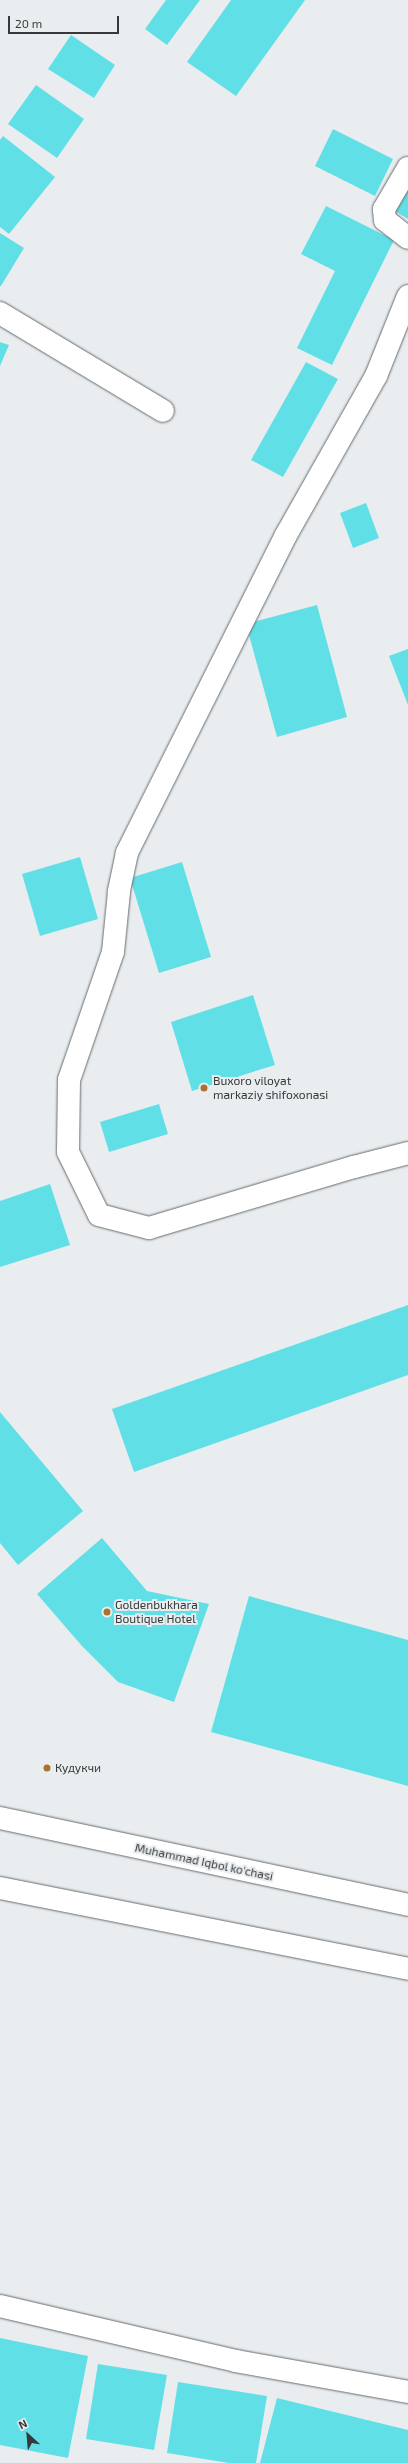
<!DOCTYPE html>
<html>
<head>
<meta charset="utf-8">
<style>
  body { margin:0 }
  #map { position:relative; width:408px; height:2463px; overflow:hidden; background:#e9edef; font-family:"Exo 2",sans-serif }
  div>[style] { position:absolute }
  .building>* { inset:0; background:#60e0e6 }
  .roads { filter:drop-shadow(0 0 1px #676b6d) drop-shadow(0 0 1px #676b6d) }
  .minor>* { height:22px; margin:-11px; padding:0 11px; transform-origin:11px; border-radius:11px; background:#fff }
  .major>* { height:22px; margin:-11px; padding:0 11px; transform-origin:11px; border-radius:11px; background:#fff }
  .dots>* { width:11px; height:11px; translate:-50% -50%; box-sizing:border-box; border:2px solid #e9edef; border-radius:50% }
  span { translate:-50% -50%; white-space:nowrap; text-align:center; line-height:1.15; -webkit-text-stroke:4px #e9edef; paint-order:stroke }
  .poi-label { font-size:12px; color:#363839 }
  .left { translate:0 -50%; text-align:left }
  .street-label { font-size:12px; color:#363839 }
  .north { position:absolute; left:8px; top:2415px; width:40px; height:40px; -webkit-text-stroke:3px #e9edef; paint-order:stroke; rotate:334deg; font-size:11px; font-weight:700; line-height:16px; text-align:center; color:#363839 }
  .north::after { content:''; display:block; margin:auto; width:14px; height:18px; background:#363839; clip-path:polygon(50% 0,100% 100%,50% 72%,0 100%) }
  .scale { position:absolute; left:8px; top:16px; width:111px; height:18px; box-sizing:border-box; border:2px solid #363839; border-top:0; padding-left:5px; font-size:12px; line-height:14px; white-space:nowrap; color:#363839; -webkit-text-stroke:3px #e9edef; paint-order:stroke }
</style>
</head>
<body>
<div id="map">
  <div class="building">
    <div style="clip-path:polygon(166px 0,200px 0,167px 45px,145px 29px)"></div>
    <div style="clip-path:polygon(231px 0,305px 0,236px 96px,187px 62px)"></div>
    <div style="clip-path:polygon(71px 35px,115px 65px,94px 98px,48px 69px)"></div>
    <div style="clip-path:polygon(36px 85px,84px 119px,57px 158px,8px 124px)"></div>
    <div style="clip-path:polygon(333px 129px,393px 159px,375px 196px,315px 166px)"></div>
    <div style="clip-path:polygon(3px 136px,55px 177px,9px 234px,0 227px,0 140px)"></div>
    <div style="clip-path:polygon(408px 185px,408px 219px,393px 210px)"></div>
    <div style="clip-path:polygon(326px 206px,394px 240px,332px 365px,297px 348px,335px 271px,301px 254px)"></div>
    <div style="clip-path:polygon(0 233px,24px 248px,1px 286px,0 286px)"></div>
    <div style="clip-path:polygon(0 342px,9px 345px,0 366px)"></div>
    <div style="clip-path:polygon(306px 362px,338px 379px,283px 477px,251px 460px)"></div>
    <div style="clip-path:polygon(366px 503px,379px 538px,353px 548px,340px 513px)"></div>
    <div style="clip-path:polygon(317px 605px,347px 717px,277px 737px,246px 624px)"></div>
    <div style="clip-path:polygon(408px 649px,408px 705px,389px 656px)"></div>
    <div style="clip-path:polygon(80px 857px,98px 919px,40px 936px,22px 874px)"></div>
    <div style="clip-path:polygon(182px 862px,211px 957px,159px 973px,130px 878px)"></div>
    <div style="clip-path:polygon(253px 995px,275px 1065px,192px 1091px,171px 1022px)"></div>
    <div style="clip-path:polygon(159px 1104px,168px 1134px,109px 1152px,100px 1122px)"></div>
    <div style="clip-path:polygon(50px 1184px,70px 1245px,0 1267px,0 1201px)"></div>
    <div style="clip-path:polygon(408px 1305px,408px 1375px,134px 1472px,112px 1409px)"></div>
    <div style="clip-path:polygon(0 1412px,83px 1511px,18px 1565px,0 1543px)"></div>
    <div style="clip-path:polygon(102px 1538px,147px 1591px,209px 1604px,174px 1702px,118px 1682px,82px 1646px,37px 1594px)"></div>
    <div style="clip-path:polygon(249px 1596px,408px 1640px,408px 1786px,211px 1732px)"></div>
    <div style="clip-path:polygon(0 2338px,88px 2356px,68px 2458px,0 2445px)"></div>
    <div style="clip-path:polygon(98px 2364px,167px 2375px,154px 2450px,86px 2439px)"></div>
    <div style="clip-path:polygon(178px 2382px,267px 2396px,256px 2463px,229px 2463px,167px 2453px)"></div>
    <div style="clip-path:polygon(277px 2398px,408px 2430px,408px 2463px,260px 2463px)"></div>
  </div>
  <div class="roads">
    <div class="minor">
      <div style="left:408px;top:168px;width:48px;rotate:120.3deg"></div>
      <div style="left:384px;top:209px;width:11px;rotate:85deg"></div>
      <div style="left:385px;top:220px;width:29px;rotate:38deg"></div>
      <div style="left:408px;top:296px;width:86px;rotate:111.8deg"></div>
      <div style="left:376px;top:376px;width:183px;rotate:119.5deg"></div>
      <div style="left:286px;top:535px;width:356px;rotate:116.6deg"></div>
      <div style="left:127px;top:853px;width:40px;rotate:102deg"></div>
      <div style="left:119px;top:892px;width:60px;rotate:95.7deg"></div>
      <div style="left:113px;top:952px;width:135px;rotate:109deg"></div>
      <div style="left:69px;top:1080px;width:72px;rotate:90.8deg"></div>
      <div style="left:68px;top:1152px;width:70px;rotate:63.8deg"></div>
      <div style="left:99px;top:1215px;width:52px;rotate:14.6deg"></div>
      <div style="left:149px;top:1228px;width:214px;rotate:-16.6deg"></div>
      <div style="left:354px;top:1167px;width:56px;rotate:-14.5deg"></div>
      <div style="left:0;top:313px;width:190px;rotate:31deg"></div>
      <div style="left:0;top:2306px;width:242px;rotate:13.1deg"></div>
      <div style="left:236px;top:2361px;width:175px;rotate:10.2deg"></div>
    </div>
    <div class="major">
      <div style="left:0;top:1818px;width:417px;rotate:12deg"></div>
      <div style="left:0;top:1888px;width:416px;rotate:11.2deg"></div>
    </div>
  </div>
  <div class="dots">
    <div style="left:204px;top:1088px;background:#ab7131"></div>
    <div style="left:107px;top:1612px;background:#ab7131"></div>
    <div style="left:47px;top:1768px;background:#ab7131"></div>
  </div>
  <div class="poi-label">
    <span class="left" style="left:213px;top:1088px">Buxoro viloyat<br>markaziy shifoxonasi</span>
    <span class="left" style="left:115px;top:1612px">Goldenbukhara<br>Boutique Hotel</span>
    <span class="left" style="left:55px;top:1768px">Кудукчи</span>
  </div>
  <div class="street-label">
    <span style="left:204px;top:1862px;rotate:12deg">Muhammad Iqbol ko'chasi</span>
  </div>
  <div class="north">N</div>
  <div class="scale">20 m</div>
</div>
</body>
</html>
